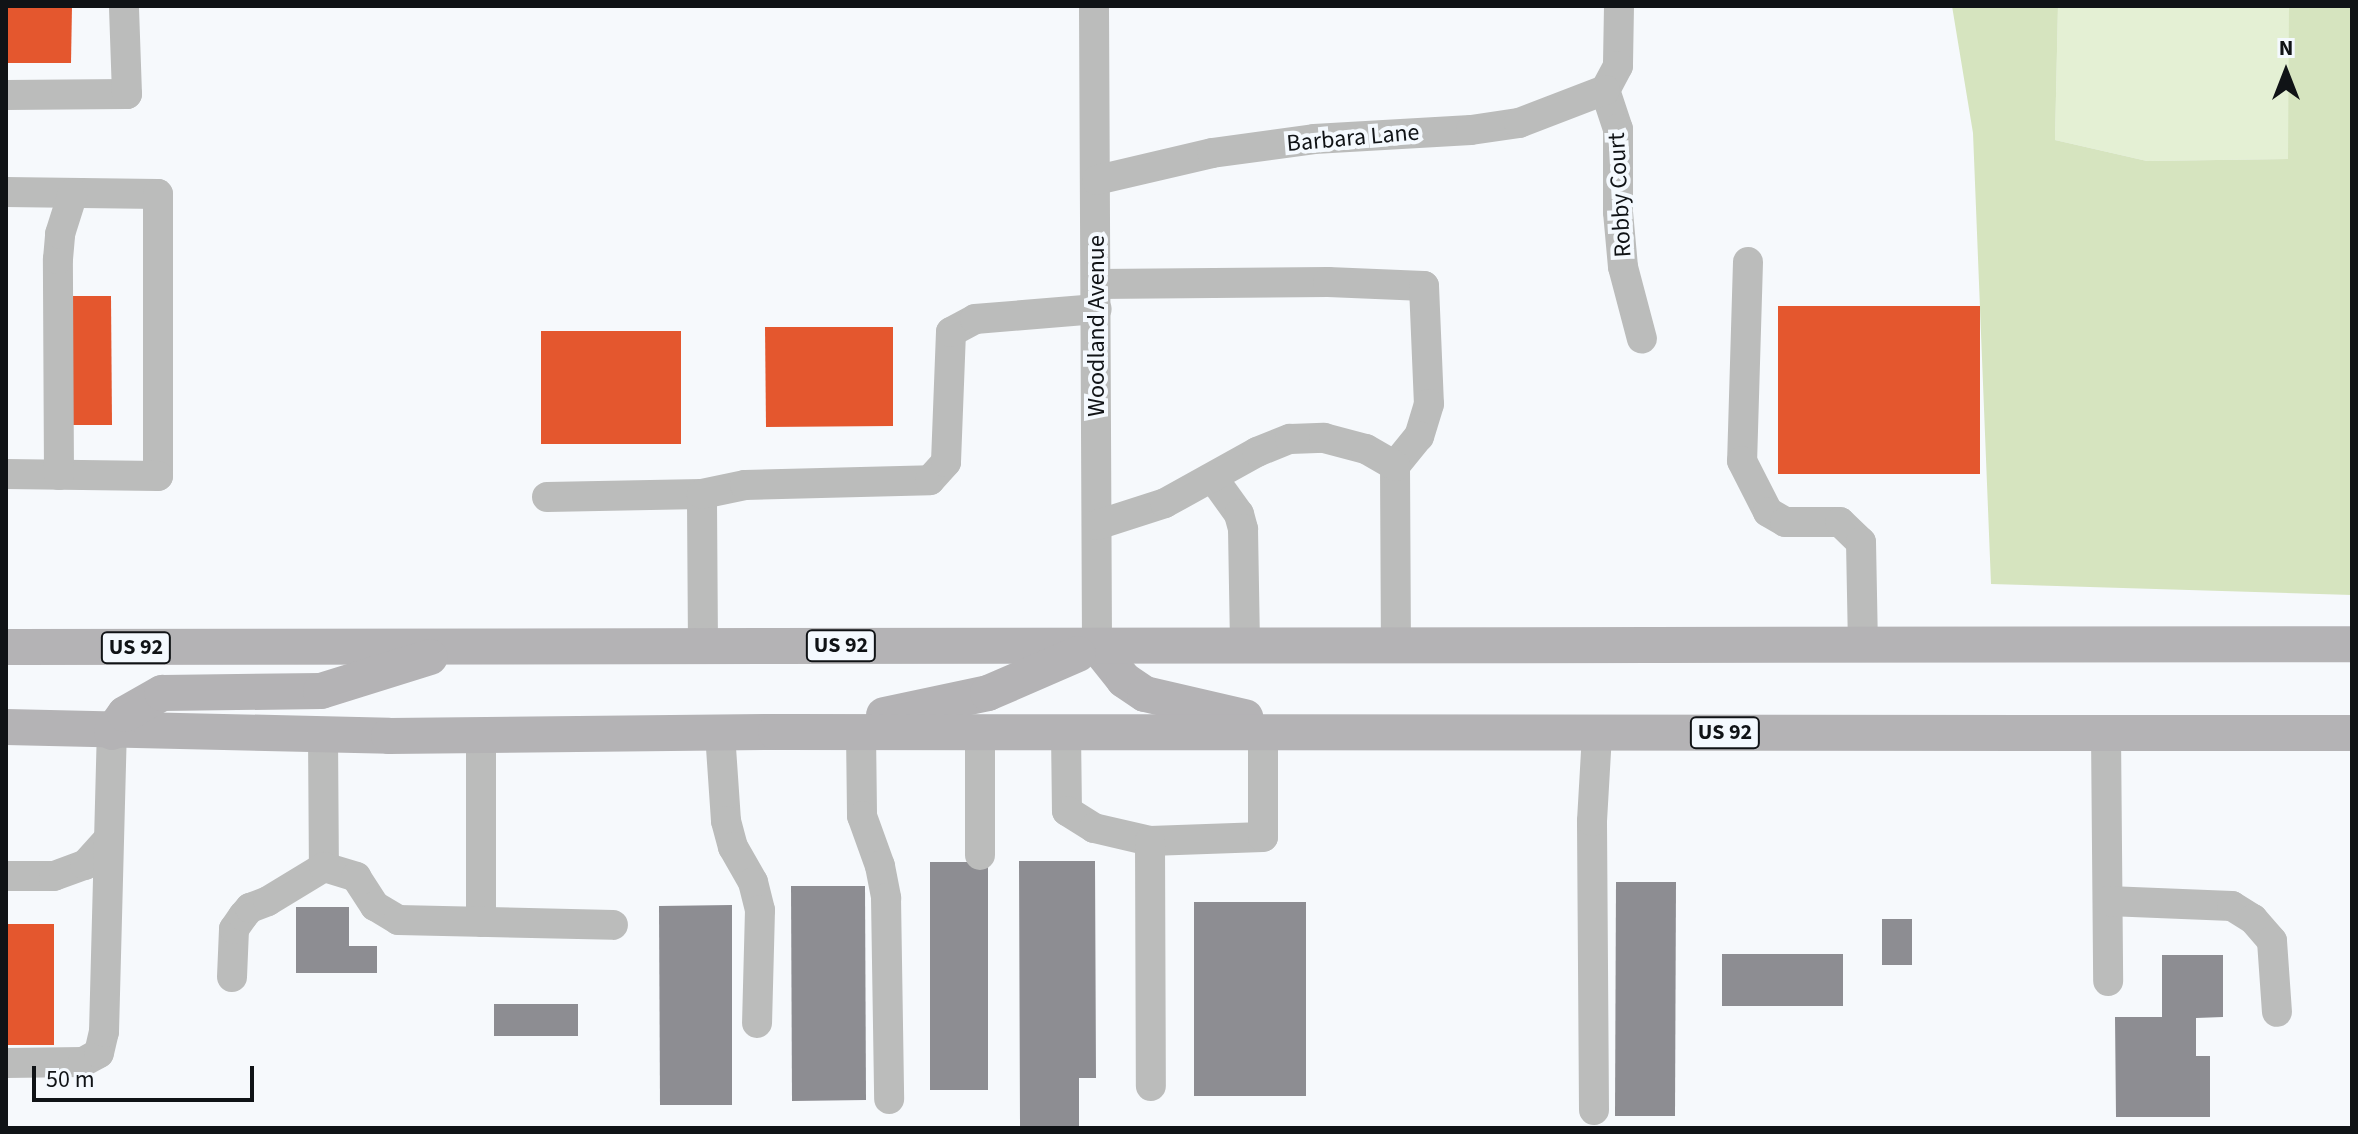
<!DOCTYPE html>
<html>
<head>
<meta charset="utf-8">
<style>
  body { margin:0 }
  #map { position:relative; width:2358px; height:1134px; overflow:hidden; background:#f6f9fc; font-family:"Source Sans 3",sans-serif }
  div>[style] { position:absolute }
  .green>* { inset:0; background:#e4f0d4 }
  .forest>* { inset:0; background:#d6e4bf }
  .shops>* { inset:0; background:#e4572e }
  .industry>* { inset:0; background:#8d8d92 }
  .minor>* { height:30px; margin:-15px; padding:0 15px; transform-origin:15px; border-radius:15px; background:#bbbcbb }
  .major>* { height:36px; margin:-18px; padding:0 18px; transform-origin:18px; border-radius:18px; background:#b4b3b5 }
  span { translate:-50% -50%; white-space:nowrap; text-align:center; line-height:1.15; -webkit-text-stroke:8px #f4f9fe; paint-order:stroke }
  .shield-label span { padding:2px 6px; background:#f4f9fe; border:2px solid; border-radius:6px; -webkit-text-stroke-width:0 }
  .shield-label { font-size:22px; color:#101316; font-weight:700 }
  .street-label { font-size:24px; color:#101316 }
  .frame { position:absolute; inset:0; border:8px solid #101316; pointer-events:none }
  .north { position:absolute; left:2246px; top:32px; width:80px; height:80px; -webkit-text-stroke:6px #f4f9fe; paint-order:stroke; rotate:0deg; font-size:22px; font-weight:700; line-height:32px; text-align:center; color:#101316 }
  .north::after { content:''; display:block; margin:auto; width:28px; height:36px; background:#101316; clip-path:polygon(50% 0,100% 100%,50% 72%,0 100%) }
  .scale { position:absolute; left:32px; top:1066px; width:222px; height:36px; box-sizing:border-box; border:4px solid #101316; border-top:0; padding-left:10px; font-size:24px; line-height:28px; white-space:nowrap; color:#101316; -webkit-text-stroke:6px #f4f9fe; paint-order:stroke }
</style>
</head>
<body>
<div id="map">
  <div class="green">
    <div style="clip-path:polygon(2058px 6px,2289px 6px,2289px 159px,2147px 161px,2055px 140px)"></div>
  </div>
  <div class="forest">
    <div style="clip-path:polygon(1952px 6px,2058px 6px,2055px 140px,2147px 161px,2288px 159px,2289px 6px,2352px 6px,2352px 595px,1991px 584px,1973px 133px)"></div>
  </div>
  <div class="shops">
    <div style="clip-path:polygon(6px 6px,72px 6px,71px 63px,6px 63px)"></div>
    <div style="clip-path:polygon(71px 296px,111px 296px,112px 425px,71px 425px)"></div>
    <div style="clip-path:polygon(1778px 306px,1980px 306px,1980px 474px,1778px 474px)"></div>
    <div style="clip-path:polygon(765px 327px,893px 327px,893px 426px,766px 427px)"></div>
    <div style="clip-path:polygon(541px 331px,681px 331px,681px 444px,541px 444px)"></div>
    <div style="clip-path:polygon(6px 924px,54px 924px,54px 1045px,6px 1045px)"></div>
  </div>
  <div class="industry">
    <div style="clip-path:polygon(1019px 861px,1095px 861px,1096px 1078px,1079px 1078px,1079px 1128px,1020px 1128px)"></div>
    <div style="clip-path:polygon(930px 862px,988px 862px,988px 1090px,930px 1090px)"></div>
    <div style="clip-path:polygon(1616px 882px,1676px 882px,1675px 1116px,1615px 1116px)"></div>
    <div style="clip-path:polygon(791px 886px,865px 886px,866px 1100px,792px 1101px)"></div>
    <div style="clip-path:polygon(1194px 902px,1306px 902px,1306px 1096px,1194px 1096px)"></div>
    <div style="clip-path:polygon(732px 905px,732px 1105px,660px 1105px,659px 906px)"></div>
    <div style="clip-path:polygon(296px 907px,349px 907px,349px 946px,377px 946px,377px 973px,296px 973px)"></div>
    <div style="clip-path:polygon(1882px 919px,1912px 919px,1912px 965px,1882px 965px)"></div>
    <div style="clip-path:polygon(1722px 954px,1843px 954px,1843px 1006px,1722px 1006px)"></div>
    <div style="clip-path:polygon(2162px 955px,2223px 955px,2223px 1017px,2196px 1018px,2196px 1056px,2210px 1056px,2210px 1117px,2116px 1117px,2115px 1017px,2162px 1017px)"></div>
    <div style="clip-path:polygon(494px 1004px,578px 1004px,578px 1036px,494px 1036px)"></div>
  </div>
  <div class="minor">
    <div style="left:1094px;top:6px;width:640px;rotate:89.73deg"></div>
    <div style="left:1619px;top:6px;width:60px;rotate:91deg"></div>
    <div style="left:1618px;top:66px;width:27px;rotate:118deg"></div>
    <div style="left:1605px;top:90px;width:41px;rotate:71.6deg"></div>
    <div style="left:1618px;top:129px;width:83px;rotate:90deg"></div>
    <div style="left:1618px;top:212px;width:55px;rotate:84.8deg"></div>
    <div style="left:1623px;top:267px;width:74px;rotate:75.2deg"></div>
    <div style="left:6px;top:95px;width:121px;rotate:-0.5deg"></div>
    <div style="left:127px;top:94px;width:88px;rotate:-92deg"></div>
    <div style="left:1097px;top:180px;width:118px;rotate:-13.2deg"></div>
    <div style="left:1212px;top:153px;width:103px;rotate:-7.8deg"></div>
    <div style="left:1314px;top:139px;width:157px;rotate:-3.3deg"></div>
    <div style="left:1471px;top:130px;width:49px;rotate:-8.3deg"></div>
    <div style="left:1519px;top:123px;width:92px;rotate:-21deg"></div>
    <div style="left:6px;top:192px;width:152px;rotate:0.8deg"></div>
    <div style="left:158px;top:194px;width:282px;rotate:90deg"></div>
    <div style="left:158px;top:476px;width:152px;rotate:-179.2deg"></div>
    <div style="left:1748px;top:262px;width:199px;rotate:91.7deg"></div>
    <div style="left:1742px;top:461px;width:57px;rotate:63deg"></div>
    <div style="left:1768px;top:512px;width:20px;rotate:30deg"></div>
    <div style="left:1785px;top:522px;width:55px"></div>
    <div style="left:1840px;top:522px;width:29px;rotate:44deg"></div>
    <div style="left:1861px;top:542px;width:103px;rotate:88.9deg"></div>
    <div style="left:1097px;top:284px;width:231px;rotate:-0.5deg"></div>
    <div style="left:1328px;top:282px;width:96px;rotate:2.4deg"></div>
    <div style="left:1424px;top:286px;width:118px;rotate:87.6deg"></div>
    <div style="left:1429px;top:404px;width:34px;rotate:107deg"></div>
    <div style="left:1419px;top:436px;width:38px;rotate:129deg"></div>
    <div style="left:1395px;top:466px;width:180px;rotate:89.7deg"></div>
    <div style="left:59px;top:475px;width:216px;rotate:-90.3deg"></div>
    <div style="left:58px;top:259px;width:25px;rotate:-85deg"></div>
    <div style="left:60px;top:234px;width:43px;rotate:-72.4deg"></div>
    <div style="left:1213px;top:478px;width:44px;rotate:54.2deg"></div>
    <div style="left:1239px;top:514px;width:16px;rotate:75deg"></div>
    <div style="left:1243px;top:529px;width:117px;rotate:89deg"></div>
    <div style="left:547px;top:497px;width:155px;rotate:-1.1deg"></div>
    <div style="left:1097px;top:525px;width:71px;rotate:-17.9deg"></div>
    <div style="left:1165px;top:503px;width:105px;rotate:-29deg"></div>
    <div style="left:1257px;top:452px;width:35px;rotate:-22deg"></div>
    <div style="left:1290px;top:439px;width:34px;rotate:-2deg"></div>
    <div style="left:1324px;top:438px;width:43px;rotate:14.7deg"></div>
    <div style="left:1366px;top:449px;width:34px;rotate:30deg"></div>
    <div style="left:703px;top:646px;width:152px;rotate:-90.4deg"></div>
    <div style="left:702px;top:494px;width:44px;rotate:-11.8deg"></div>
    <div style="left:745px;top:485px;width:185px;rotate:-1.5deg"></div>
    <div style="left:930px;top:480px;width:24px;rotate:-48deg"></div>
    <div style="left:946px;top:462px;width:130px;rotate:-87.8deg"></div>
    <div style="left:951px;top:332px;width:27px;rotate:-28deg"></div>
    <div style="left:975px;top:319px;width:122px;rotate:-4.7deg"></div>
    <div style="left:861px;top:732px;width:84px;rotate:89.3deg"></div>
    <div style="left:862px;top:816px;width:53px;rotate:70.2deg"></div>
    <div style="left:880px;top:866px;width:33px;rotate:79deg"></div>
    <div style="left:886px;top:898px;width:201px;rotate:89.1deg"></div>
    <div style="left:1066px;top:732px;width:79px;rotate:89.3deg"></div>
    <div style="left:1067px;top:811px;width:32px;rotate:32deg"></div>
    <div style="left:1094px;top:828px;width:57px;rotate:13.1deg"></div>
    <div style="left:1150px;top:841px;width:113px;rotate:-2deg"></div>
    <div style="left:1263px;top:837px;width:103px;rotate:-90deg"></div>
    <div style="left:720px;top:733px;width:88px;rotate:86.1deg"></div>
    <div style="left:726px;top:821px;width:27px;rotate:75deg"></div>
    <div style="left:733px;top:847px;width:40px;rotate:60.3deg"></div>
    <div style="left:753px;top:882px;width:29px;rotate:76deg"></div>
    <div style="left:760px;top:910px;width:113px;rotate:91.5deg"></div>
    <div style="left:2106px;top:733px;width:248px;rotate:89.5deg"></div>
    <div style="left:323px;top:735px;width:132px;rotate:89.6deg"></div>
    <div style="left:481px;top:735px;width:187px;rotate:90deg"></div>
    <div style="left:1150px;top:841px;width:245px;rotate:89.8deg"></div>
    <div style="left:980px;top:855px;width:123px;rotate:-90deg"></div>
    <div style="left:6px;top:876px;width:48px"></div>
    <div style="left:54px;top:876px;width:33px;rotate:-20deg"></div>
    <div style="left:85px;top:865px;width:31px;rotate:-48deg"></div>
    <div style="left:2108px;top:901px;width:124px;rotate:2.3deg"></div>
    <div style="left:2232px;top:906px;width:25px;rotate:32deg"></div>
    <div style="left:2253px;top:919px;width:29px;rotate:49deg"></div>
    <div style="left:2272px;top:941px;width:71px;rotate:86deg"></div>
    <div style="left:232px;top:977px;width:48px;rotate:-87.6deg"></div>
    <div style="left:234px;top:929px;width:16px;rotate:-55deg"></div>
    <div style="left:243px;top:916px;width:11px;rotate:-49deg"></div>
    <div style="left:250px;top:908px;width:19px;rotate:-21deg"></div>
    <div style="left:268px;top:901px;width:66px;rotate:-31.3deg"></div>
    <div style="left:324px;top:867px;width:34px;rotate:17deg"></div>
    <div style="left:356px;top:877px;width:35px;rotate:57deg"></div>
    <div style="left:375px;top:906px;width:27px;rotate:31deg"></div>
    <div style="left:398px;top:920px;width:215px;rotate:1.3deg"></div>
    <div style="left:6px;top:1063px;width:77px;rotate:-0.7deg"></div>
    <div style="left:83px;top:1062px;width:18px;rotate:-29deg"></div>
    <div style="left:99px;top:1053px;width:22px;rotate:-77deg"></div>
    <div style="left:104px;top:1032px;width:300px;rotate:-88.5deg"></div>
    <div style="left:1594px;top:1110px;width:289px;rotate:-90.4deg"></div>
    <div style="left:1592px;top:821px;width:87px;rotate:-86.7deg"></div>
  </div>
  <div class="major">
    <div style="left:1097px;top:646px;width:43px;rotate:51.5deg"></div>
    <div style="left:1124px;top:680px;width:25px;rotate:34deg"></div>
    <div style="left:1145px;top:694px;width:103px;rotate:13deg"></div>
    <div style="left:6px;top:647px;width:2346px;rotate:-0.07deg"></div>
    <div style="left:884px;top:715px;width:106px;rotate:-11.9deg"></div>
    <div style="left:988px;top:693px;width:98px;rotate:-23.4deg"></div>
    <div style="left:6px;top:727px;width:383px;rotate:1.3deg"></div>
    <div style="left:389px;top:736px;width:387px;rotate:-0.6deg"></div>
    <div style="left:776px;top:732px;width:1576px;rotate:0.04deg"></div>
    <div style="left:112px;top:732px;width:22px;rotate:-54deg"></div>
    <div style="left:125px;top:714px;width:43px;rotate:-29.6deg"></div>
    <div style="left:162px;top:693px;width:159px;rotate:-0.7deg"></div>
    <div style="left:321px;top:691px;width:114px;rotate:-17.3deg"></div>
  </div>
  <div class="shield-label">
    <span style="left:841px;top:646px">US 92</span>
    <span style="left:136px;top:648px">US 92</span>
    <span style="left:1725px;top:733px">US 92</span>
  </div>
  <div class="street-label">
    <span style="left:1353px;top:138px;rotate:-5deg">Barbara Lane</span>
    <span style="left:1620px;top:195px;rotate:-93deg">Robby Court</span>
    <span style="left:1097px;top:326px;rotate:-90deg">Woodland Avenue</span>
  </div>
  <div class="frame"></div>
  <div class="north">N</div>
  <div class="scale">50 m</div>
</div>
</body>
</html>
